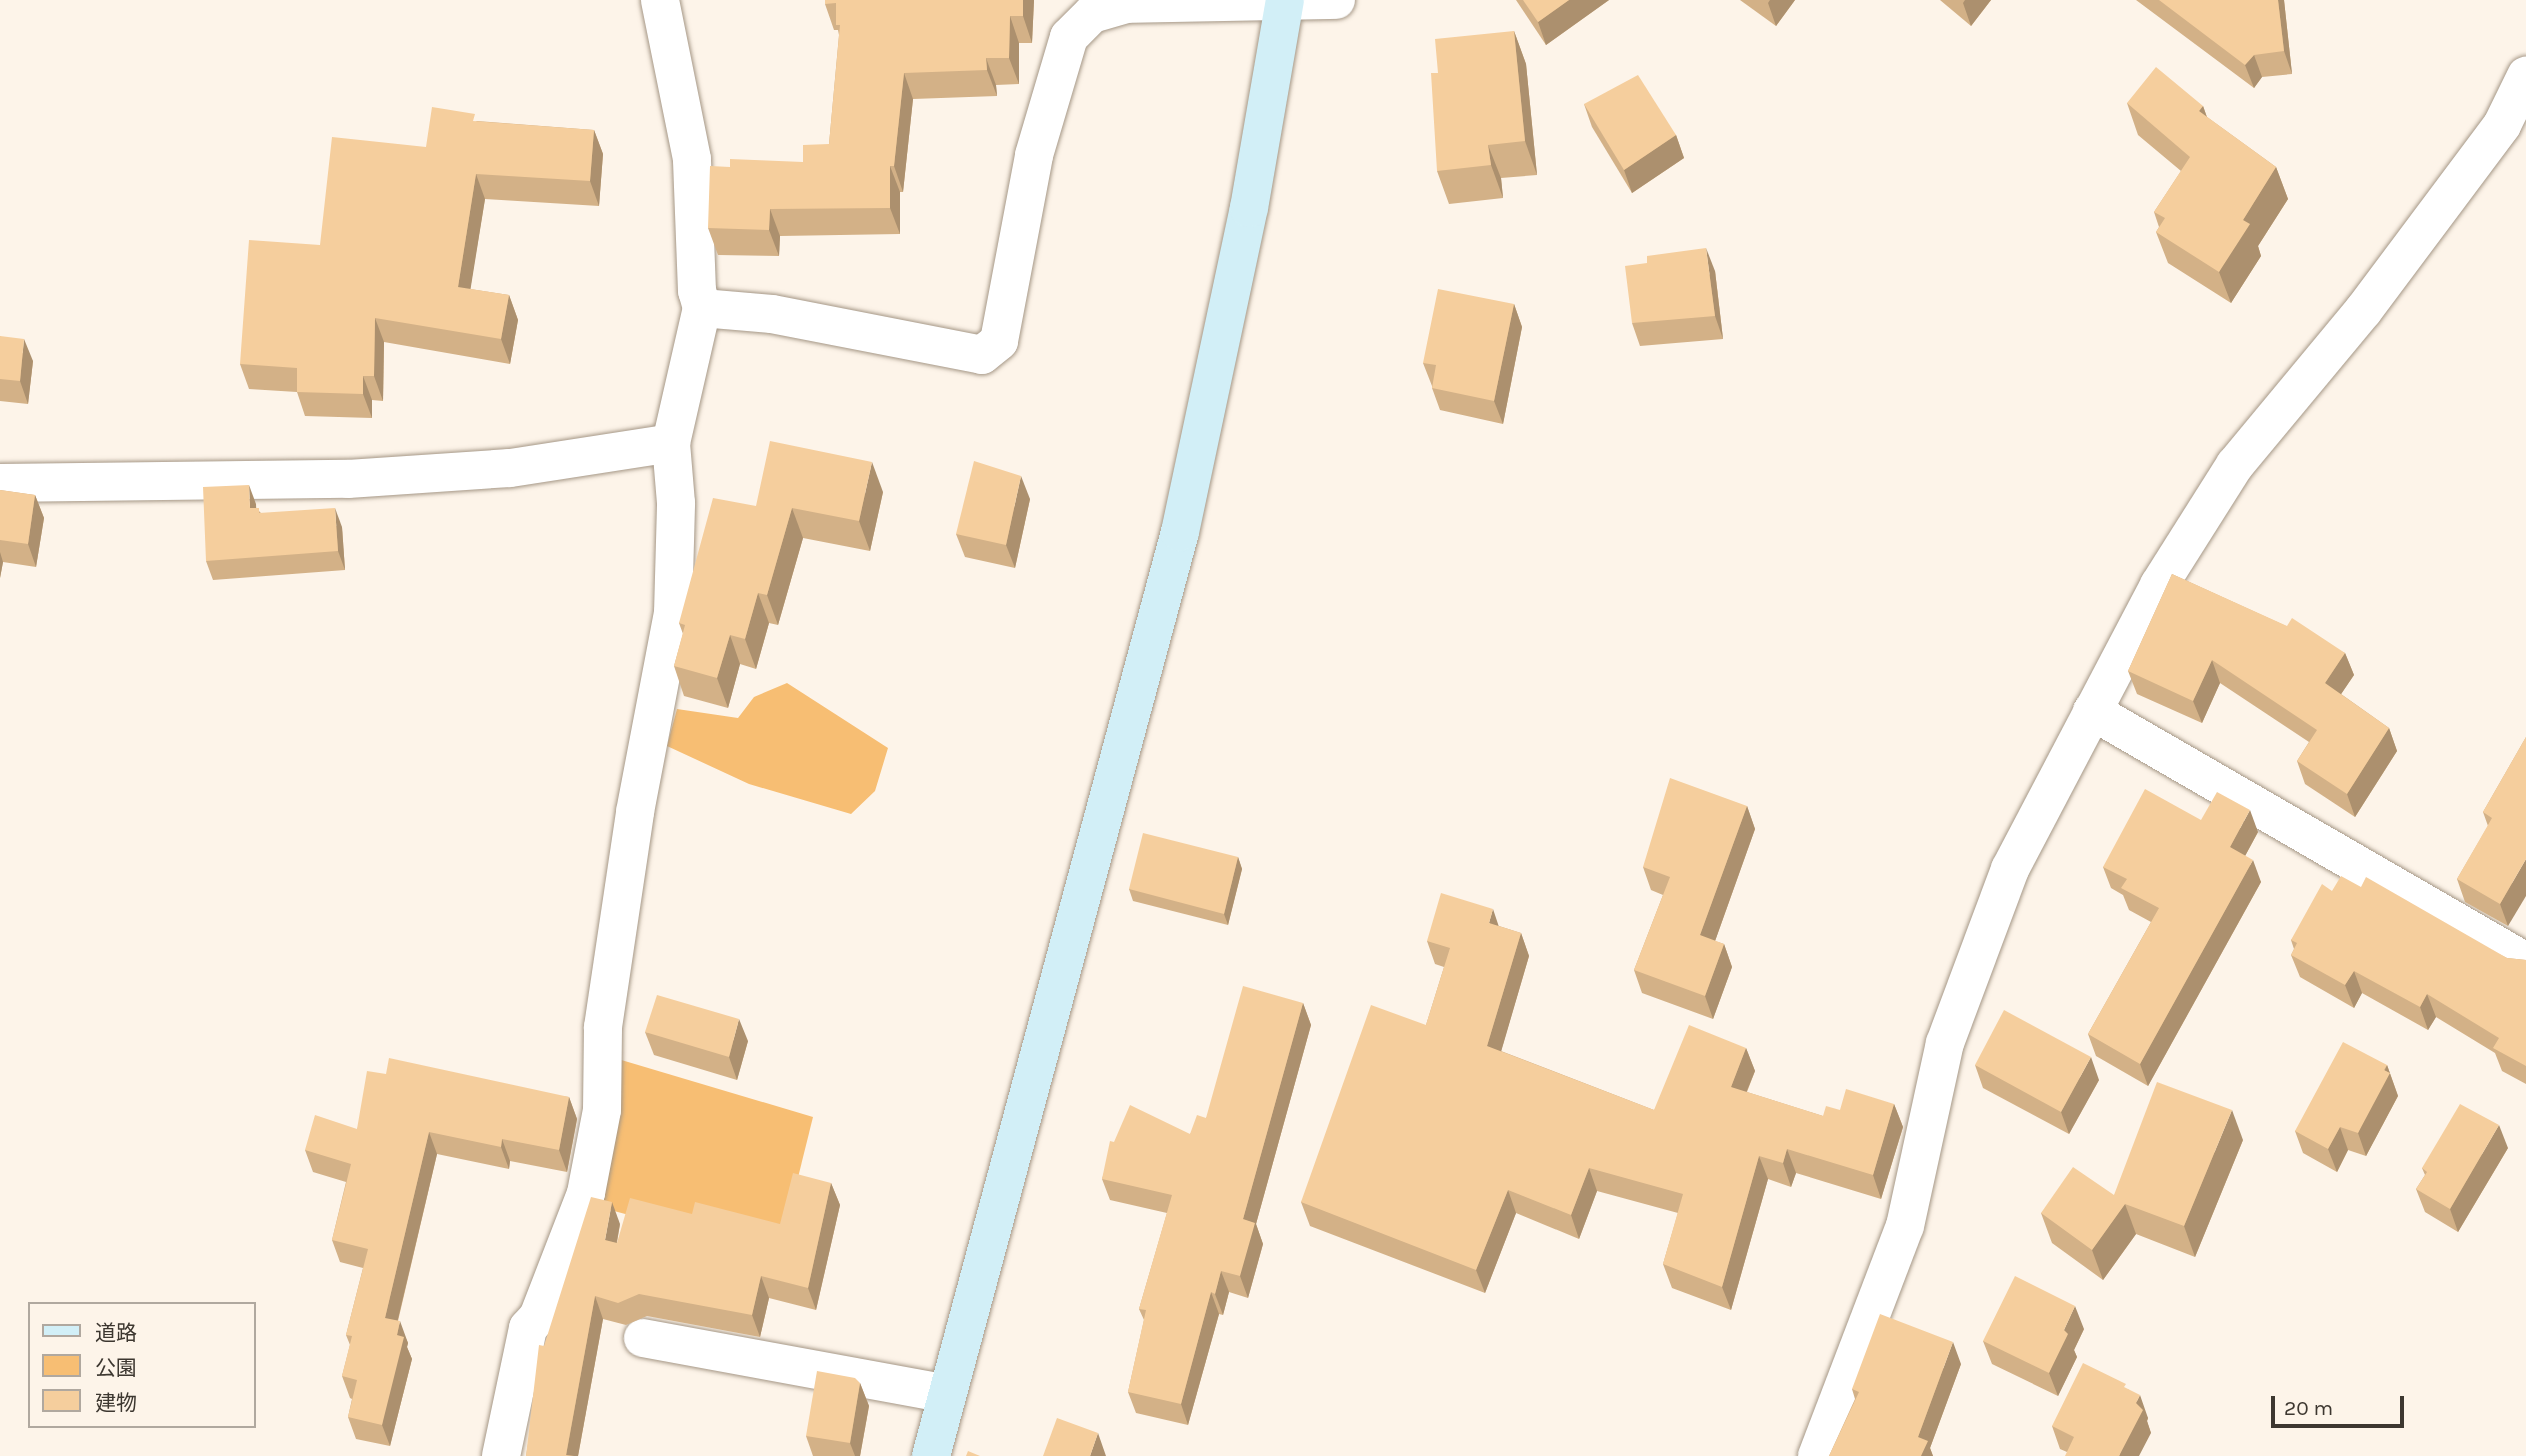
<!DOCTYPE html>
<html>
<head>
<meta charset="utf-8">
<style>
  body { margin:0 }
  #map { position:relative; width:2526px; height:1456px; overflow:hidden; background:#fdf4e9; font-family:Karla,"Noto Sans JP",sans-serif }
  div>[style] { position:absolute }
  .green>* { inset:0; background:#f7be73 }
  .roads { filter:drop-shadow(0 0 2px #a59786) drop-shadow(0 0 2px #a59786) }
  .street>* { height:38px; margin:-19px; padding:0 19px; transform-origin:19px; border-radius:19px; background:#fff }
  .secondary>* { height:38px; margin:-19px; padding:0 19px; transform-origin:19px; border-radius:19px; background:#d2eff7 }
  .wall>* { inset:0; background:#d3b187 }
  .shaded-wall>* { inset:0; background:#ac906e }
  .building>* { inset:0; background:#f5ce9d }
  span { translate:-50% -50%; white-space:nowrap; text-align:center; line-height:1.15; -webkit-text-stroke:6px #fdf4e9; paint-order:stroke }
  .legend { position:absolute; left:28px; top:1302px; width:228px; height:126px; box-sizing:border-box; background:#fdf4e9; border:2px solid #b0a89f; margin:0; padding:9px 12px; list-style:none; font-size:21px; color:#3d3730 }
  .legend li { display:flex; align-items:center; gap:14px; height:35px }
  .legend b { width:35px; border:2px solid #b0a89f }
  .scale { position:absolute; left:2271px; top:1396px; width:133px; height:32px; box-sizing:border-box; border:4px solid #3d3730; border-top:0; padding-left:9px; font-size:21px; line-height:24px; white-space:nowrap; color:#3d3730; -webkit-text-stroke:5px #fdf4e9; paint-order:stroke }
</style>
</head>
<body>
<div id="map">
  <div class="green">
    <div style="clip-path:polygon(787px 683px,888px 748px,875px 791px,851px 814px,749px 784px,667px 746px,677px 709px,738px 718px,754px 697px)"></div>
    <div style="clip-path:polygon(618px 1059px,813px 1117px,782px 1242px,699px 1234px,592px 1205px)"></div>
  </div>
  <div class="roads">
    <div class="street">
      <div style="left:702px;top:308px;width:70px;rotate:4.9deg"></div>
      <div style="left:772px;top:314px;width:214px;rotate:11deg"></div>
      <div style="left:982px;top:355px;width:22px;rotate:-39deg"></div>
      <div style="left:999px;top:341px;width:189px;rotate:-79.3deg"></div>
      <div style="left:1034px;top:155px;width:123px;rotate:-73.5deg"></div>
      <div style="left:1069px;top:37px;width:33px;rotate:-45deg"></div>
      <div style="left:1092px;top:14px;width:35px;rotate:-16deg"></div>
      <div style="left:1126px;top:4px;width:210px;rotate:-1.1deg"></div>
      <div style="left:0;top:483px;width:348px;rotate:-0.7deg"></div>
      <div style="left:348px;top:479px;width:162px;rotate:-3.9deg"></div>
      <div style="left:510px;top:468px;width:163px;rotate:-8.8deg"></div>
      <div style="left:2092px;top:711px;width:501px;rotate:30.04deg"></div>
      <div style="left:643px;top:1338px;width:309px;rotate:10.4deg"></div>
      <div style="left:501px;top:1456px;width:131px;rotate:-78.1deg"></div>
      <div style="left:528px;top:1328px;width:15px;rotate:-48deg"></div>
      <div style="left:538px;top:1317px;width:133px;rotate:-68.8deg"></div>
      <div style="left:586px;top:1193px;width:85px;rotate:-79.1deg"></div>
      <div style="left:602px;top:1110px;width:83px;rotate:-89.3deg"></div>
      <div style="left:603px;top:1027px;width:217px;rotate:-81.5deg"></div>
      <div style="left:635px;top:812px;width:203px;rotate:-79.2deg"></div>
      <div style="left:673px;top:613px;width:110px;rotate:-88.4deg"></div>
      <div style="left:676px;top:503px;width:60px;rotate:-94.8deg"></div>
      <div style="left:671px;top:443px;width:139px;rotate:-77.1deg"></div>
      <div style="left:702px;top:308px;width:18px;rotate:-106deg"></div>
      <div style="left:697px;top:291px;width:132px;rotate:-92.2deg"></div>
      <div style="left:692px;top:159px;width:162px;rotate:-101.4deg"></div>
      <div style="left:1817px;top:1456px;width:246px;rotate:-69.1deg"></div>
      <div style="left:1905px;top:1226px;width:187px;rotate:-77.7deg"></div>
      <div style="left:1945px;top:1043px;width:186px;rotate:-69.5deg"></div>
      <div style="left:2010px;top:869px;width:321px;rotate:-62.3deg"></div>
      <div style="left:2159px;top:585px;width:142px;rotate:-57.7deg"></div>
      <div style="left:2235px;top:465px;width:200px;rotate:-50.3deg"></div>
      <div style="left:2363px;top:311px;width:232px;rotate:-53.2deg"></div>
      <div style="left:2502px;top:125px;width:55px;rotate:-63.9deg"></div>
    </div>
    <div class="secondary">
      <div style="left:931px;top:1456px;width:957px;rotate:-74.92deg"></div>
      <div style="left:1180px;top:532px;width:331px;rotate:-78deg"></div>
      <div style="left:1249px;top:208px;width:211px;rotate:-80.2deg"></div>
    </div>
  </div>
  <div class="wall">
    <div style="clip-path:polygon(825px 0,1034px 0,1032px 43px,1019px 43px,1019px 84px,996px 85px,997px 96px,913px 99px,903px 192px,900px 192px,900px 234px,780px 236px,779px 256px,718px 255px,708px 228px,730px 167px,803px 162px,829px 144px,839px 35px,838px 30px,834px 30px,825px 4px)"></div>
    <div style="clip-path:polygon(1516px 0,1609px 0,1546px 45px)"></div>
    <div style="clip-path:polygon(1740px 0,1795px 0,1776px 26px)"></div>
    <div style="clip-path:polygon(1940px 0,1991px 0,1971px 26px)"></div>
    <div style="clip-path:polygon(2136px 0,2284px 0,2292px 74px,2262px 77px,2254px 88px)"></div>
    <div style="clip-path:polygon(1514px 31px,1526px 64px,1537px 175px,1501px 178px,1503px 198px,1449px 204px,1437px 171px,1438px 73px)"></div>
    <div style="clip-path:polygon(2127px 103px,2203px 106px,2207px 117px,2276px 167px,2288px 199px,2258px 246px,2261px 256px,2231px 303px,2168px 263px,2156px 232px,2159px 227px,2154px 212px,2181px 171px,2138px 135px)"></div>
    <div style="clip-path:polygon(1584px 104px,1676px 135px,1684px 158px,1632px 193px,1592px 127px)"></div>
    <div style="clip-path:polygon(477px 121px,594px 130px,603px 154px,599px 206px,485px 199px,470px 289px,509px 295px,518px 320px,510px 364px,384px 342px,383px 401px,372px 400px,372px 418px,305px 416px,297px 392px,249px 389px,240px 364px,426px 147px)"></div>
    <div style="clip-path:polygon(1715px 271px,1723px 339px,1640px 346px,1632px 323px)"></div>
    <div style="clip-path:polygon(1514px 304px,1522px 327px,1503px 424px,1440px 410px,1432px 388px,1432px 386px,1423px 363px)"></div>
    <div style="clip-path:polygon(0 336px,33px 361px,28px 404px,0 401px)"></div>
    <div style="clip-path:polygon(0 490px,35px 495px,44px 518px,36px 567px,3px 562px,0 578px)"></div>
    <div style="clip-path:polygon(883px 492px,870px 551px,803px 538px,778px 625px,769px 623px,756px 669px,740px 664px,728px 708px,684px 696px,674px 666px,683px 634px,679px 623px,756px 506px)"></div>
    <div style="clip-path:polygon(1030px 499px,1015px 568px,965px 557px,956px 534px)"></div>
    <div style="clip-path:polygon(256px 504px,256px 508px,261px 513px,342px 527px,345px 570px,213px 580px,206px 561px)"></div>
    <div style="clip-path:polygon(2172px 574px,2345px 653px,2354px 675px,2341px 694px,2389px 728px,2397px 751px,2355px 817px,2305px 784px,2297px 761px,2309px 742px,2220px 683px,2202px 723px,2137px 694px,2128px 671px)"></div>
    <div style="clip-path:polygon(2526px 737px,2508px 926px,2465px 902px,2457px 879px,2488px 826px,2483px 812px)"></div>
    <div style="clip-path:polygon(1747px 806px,1755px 829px,1715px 941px,1724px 944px,1732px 967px,1713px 1019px,1642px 993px,1634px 970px,1663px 895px,1651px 890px,1643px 867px)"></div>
    <div style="clip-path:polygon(2201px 820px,2258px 832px,2245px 856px,2261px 882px,2148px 1086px,2096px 1056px,2088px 1034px,2151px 922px,2129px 910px,2123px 895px,2111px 888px,2103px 867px)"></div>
    <div style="clip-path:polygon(1238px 857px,1242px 869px,1228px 925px,1133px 901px,1129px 889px)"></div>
    <div style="clip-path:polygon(2361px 887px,2507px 958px,2526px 960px,2526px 1084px,2502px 1071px,2495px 1053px,2436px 1017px,2428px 1030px,2362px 993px,2354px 1008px,2300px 977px,2291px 955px,2294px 949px,2291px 940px,2332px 891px)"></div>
    <div style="clip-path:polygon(1499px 926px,1521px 933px,1529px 956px,1501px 1051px,1654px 1110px,1746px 1048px,1755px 1071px,1747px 1092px,1823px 1116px,1840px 1110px,1894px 1104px,1903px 1127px,1881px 1199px,1796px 1173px,1791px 1187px,1768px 1179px,1731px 1310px,1672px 1288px,1663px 1264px,1678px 1213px,1597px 1191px,1579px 1239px,1516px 1213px,1485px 1293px,1310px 1226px,1301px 1202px,1426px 1025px,1444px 967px,1435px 964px,1427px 941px)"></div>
    <div style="clip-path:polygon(1303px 1003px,1311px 1025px,1256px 1224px,1263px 1244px,1248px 1298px,1229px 1292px,1223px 1315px,1219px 1314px,1188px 1425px,1136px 1413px,1128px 1392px,1144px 1320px,1139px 1309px,1167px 1213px,1110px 1200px,1102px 1179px,1114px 1142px,1190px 1134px,1206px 1118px)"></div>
    <div style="clip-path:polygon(645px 1032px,748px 1041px,737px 1080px,654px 1055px)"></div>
    <div style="clip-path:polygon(1975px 1065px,2099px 1080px,2069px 1134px,1983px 1088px)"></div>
    <div style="clip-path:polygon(2387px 1065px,2398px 1096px,2366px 1156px,2348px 1150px,2337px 1172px,2303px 1153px,2295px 1131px)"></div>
    <div style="clip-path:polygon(386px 1074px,569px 1097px,577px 1119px,567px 1172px,510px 1161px,509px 1169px,437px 1154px,398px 1321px,408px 1343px,407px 1347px,412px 1359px,390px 1446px,356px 1439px,348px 1417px,352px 1399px,350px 1398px,342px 1376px,350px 1345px,346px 1335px,363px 1268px,340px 1262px,332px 1240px,346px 1182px,313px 1172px,305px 1150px,357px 1129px)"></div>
    <div style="clip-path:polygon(2243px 1140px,2195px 1257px,2136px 1234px,2103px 1280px,2052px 1243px,2041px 1213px,2114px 1195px)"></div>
    <div style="clip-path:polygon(2508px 1148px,2458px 1232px,2425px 1212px,2416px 1189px,2425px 1175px,2422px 1168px)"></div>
    <div style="clip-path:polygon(831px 1183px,840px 1205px,816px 1310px,769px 1298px,760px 1337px,647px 1316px,626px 1325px,603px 1319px,578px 1456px,526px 1456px,544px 1346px,620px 1224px,617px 1243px,692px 1214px,780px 1224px)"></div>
    <div style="clip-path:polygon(2084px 1329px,2074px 1350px,2077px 1357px,2058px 1396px,1992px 1364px,1983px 1341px)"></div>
    <div style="clip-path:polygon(1961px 1364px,1930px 1448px,1933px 1456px,1829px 1456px,1855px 1399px,1852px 1389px)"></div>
    <div style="clip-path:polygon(860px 1383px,869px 1406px,860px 1456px,813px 1456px,806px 1436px)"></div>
    <div style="clip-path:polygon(2128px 1389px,2148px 1418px,2147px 1421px,2151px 1433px,2067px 1452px,2060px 1449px,2052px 1426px)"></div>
  </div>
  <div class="shaded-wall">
    <div style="clip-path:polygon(1023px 0,1034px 0,1032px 43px,1023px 16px)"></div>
    <div style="clip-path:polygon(1569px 0,1609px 0,1546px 45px,1538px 22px)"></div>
    <div style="clip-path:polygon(1770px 0,1795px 0,1776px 26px,1768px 3px)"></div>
    <div style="clip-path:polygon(1965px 0,1991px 0,1971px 26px,1963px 3px)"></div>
    <div style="clip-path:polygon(2278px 0,2284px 0,2292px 74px,2284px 51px)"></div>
    <div style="clip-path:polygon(1010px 16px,1019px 43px,1019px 84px,1009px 58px)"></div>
    <div style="clip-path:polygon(1514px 31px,1526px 64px,1537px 175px,1525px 141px)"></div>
    <div style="clip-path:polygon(2254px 55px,2262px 77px,2254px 88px,2245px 65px)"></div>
    <div style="clip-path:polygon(986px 58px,996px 85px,997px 96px,987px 70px)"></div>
    <div style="clip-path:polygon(904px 73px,913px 99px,903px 192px,894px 166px)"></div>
    <div style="clip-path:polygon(2203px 106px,2214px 138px,2199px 111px)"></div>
    <div style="clip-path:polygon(594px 130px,603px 154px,599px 206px,590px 181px)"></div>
    <div style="clip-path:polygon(1676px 135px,1684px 158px,1632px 193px,1624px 170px)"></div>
    <div style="clip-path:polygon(1488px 145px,1501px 178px,1503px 198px,1491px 165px)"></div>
    <div style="clip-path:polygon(890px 166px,900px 192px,900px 234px,890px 208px)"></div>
    <div style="clip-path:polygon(2276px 167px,2288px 199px,2258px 246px,2261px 256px,2231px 303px,2219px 272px,2243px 220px)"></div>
    <div style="clip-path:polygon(476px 174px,485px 199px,467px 311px,458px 287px)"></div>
    <div style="clip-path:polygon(770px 209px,780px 236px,779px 256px,769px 230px)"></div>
    <div style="clip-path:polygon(1706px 248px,1715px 271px,1723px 339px,1715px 316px)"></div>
    <div style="clip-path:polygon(509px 295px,518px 320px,510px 364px,501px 339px)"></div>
    <div style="clip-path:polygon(1514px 304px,1522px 327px,1503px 424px,1494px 401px)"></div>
    <div style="clip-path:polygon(375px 318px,384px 342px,383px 401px,374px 376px)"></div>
    <div style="clip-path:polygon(24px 339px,33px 361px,28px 404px,20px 381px)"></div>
    <div style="clip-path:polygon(363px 376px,372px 400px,372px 418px,363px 394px)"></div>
    <div style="clip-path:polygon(872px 462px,883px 492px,870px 551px,859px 521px)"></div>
    <div style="clip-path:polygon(1021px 476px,1030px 499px,1015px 568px,1006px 545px)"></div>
    <div style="clip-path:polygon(249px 485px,256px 504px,257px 527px,250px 508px)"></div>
    <div style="clip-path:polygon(35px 495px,44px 518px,36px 567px,28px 544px)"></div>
    <div style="clip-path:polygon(335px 508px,342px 527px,345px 570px,338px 551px)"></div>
    <div style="clip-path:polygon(792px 508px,803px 538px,778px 625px,767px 595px)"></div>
    <div style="clip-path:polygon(0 552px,3px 562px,0 578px)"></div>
    <div style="clip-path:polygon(758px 593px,769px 623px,756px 669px,745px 639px)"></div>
    <div style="clip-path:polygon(730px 635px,740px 664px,728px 708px,717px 678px)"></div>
    <div style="clip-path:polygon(2345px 653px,2354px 675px,2333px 706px,2325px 683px)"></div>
    <div style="clip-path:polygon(2212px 660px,2220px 683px,2202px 723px,2193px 701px)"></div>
    <div style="clip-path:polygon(2389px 728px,2397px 751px,2355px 817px,2347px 794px)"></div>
    <div style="clip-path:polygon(1747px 806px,1755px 829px,1709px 958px,1700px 935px)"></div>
    <div style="clip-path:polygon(2250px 810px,2258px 832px,2238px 869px,2230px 847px)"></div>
    <div style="clip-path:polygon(1238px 857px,1242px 869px,1228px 925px,1224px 914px)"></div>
    <div style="clip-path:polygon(2526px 859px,2526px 896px,2508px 926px,2500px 904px)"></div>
    <div style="clip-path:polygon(2253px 860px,2261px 882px,2148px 1086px,2140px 1064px)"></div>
    <div style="clip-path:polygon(1493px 909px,1501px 933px,1489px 923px)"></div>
    <div style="clip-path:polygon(1521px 933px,1529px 956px,1496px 1069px,1487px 1046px)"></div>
    <div style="clip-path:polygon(1724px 944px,1732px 967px,1713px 1019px,1705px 996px)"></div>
    <div style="clip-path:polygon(2354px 971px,2362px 993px,2354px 1008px,2345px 985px)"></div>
    <div style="clip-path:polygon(2427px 994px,2436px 1017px,2428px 1030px,2420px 1007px)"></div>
    <div style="clip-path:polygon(1303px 1003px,1311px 1025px,1256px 1224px,1263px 1244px,1248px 1298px,1240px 1276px,1243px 1219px)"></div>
    <div style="clip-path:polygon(739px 1019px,748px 1041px,737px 1080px,729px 1057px)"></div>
    <div style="clip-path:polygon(1746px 1048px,1755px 1071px,1739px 1110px,1731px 1087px)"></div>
    <div style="clip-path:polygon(2091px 1057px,2099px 1080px,2069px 1134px,2061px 1112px)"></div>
    <div style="clip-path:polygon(2387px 1065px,2398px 1096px,2366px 1156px,2358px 1133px)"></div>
    <div style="clip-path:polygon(569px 1097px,577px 1119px,567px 1172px,559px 1150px)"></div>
    <div style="clip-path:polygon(1894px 1104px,1903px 1127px,1881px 1199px,1873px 1175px)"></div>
    <div style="clip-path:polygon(2232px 1110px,2243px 1140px,2195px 1257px,2184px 1226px)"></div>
    <div style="clip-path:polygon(2499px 1125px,2508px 1148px,2458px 1232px,2450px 1209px)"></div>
    <div style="clip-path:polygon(2340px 1127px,2348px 1150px,2337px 1172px,2328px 1149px)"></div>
    <div style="clip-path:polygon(429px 1132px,437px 1154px,393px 1340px,385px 1318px)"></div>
    <div style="clip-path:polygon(502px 1139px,510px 1161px,509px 1169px,501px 1147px)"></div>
    <div style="clip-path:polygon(1787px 1149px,1796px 1173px,1791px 1187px,1783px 1163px)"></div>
    <div style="clip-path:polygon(1759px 1156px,1768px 1179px,1731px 1310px,1722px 1287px)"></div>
    <div style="clip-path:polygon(1589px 1168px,1597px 1191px,1579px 1239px,1571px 1215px)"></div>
    <div style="clip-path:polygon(831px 1183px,840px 1205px,816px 1310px,808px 1288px)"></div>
    <div style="clip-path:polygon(1508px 1190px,1516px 1213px,1485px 1293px,1476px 1270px)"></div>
    <div style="clip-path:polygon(612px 1202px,620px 1224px,613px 1262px,605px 1240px)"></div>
    <div style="clip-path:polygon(2125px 1204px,2136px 1234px,2103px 1280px,2092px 1250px)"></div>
    <div style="clip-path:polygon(1221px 1271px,1229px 1292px,1223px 1315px,1215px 1294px)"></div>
    <div style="clip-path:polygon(761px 1276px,769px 1298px,760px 1337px,752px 1315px)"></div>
    <div style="clip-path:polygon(1211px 1292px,1219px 1314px,1188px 1425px,1181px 1404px)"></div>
    <div style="clip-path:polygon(595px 1296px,603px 1319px,578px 1456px,566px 1456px)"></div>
    <div style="clip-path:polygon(2075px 1306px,2084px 1329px,2074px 1350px,2077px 1357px,2058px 1396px,2049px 1373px,2064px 1330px)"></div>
    <div style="clip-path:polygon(400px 1321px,408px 1343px,407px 1347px,412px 1359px,390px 1446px,382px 1425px,397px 1335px)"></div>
    <div style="clip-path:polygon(1953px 1342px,1961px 1364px,1930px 1448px,1933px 1456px,1921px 1456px,1918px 1437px)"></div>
    <div style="clip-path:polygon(860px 1383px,869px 1406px,860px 1456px,855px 1456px,850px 1443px)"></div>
    <div style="clip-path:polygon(2140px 1395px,2148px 1418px,2147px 1421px,2151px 1433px,2139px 1456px,2119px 1456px,2136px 1403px)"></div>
    <div style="clip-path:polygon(1098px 1433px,1106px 1456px,1090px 1456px)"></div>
  </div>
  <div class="building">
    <div style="clip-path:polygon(825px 0,1023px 0,1023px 16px,1010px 16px,1009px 58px,986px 58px,987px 70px,904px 73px,894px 166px,890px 166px,890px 208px,770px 209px,769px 230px,708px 228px,710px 166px,730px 167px,730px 159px,803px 162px,803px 145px,829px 144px,840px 25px,836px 25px,836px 3px,825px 4px)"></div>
    <div style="clip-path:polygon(1523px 0,1569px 0,1538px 22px)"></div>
    <div style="clip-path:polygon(2159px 0,2278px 0,2284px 51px,2254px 55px,2245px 65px)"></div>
    <div style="clip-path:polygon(1514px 31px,1525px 141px,1488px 145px,1491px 165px,1437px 171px,1431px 73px,1438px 73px,1435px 39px)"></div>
    <div style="clip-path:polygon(2156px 67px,2203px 106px,2199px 111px,2276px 167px,2243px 220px,2250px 224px,2219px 272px,2156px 232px,2165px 218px,2154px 212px,2190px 157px,2127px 103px)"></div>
    <div style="clip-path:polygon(1638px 75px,1676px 135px,1624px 170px,1584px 104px)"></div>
    <div style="clip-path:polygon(432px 107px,475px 114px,473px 121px,594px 130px,590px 181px,476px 174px,458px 287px,509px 295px,501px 339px,375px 318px,374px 376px,363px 376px,363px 394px,297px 392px,297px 368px,240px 364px,249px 240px,320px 245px,332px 137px,426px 147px)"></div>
    <div style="clip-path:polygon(1706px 248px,1715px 316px,1632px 323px,1625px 266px,1647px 263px,1647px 256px)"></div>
    <div style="clip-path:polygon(1438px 289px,1514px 304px,1494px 401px,1432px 388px,1436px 365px,1423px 363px)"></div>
    <div style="clip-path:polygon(0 336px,24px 339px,20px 381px,0 379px)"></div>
    <div style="clip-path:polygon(770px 441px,872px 462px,859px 521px,792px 508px,767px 595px,758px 593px,745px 639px,730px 635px,717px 678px,674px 666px,685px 625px,679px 623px,713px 498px,756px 506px)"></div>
    <div style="clip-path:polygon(974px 461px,1021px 476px,1006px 545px,956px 534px)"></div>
    <div style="clip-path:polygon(249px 485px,250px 508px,259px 508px,259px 513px,335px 508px,338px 551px,206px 561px,203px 487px)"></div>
    <div style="clip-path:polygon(0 490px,35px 495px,28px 544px,0 540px)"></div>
    <div style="clip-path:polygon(2172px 574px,2287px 626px,2292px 618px,2345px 653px,2325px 683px,2389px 728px,2347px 794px,2297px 761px,2317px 730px,2212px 660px,2193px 701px,2128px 671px)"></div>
    <div style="clip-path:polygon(2526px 737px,2526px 859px,2500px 904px,2457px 879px,2492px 818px,2483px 812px)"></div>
    <div style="clip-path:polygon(1670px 778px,1747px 806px,1700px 935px,1724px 944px,1705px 996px,1634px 970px,1670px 877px,1643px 867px)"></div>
    <div style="clip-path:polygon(2145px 789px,2201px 820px,2217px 792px,2250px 810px,2230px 847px,2253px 860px,2140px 1064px,2088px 1034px,2159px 908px,2121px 888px,2127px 879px,2103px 867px)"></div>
    <div style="clip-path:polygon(1143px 833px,1238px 857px,1224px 914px,1129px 889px)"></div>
    <div style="clip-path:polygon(2341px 876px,2361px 887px,2366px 877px,2507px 958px,2526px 960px,2526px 1066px,2493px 1048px,2499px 1038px,2427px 994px,2420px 1007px,2354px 971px,2345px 985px,2291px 955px,2297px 943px,2291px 940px,2322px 884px,2332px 891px)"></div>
    <div style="clip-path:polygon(1441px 893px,1493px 909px,1489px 923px,1521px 933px,1487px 1046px,1654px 1110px,1689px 1025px,1746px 1048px,1731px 1087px,1823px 1116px,1826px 1106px,1840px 1110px,1846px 1089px,1894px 1104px,1873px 1175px,1787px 1149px,1783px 1163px,1759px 1156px,1722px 1287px,1663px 1264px,1683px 1194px,1589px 1168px,1571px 1215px,1508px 1190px,1476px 1270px,1301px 1202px,1371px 1005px,1426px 1025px,1450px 948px,1427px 941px)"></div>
    <div style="clip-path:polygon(1243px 986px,1303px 1003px,1243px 1219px,1255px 1223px,1240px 1276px,1221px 1271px,1215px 1294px,1211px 1292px,1181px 1404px,1128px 1392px,1146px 1310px,1139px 1309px,1172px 1195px,1102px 1179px,1110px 1141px,1114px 1142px,1130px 1105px,1190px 1134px,1197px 1115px,1206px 1118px)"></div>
    <div style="clip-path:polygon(657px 995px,739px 1019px,729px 1057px,645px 1032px)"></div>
    <div style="clip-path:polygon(2004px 1010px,2091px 1057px,2061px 1112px,1975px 1065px)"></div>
    <div style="clip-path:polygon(2343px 1042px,2387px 1065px,2384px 1070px,2390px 1073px,2358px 1133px,2340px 1127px,2328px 1149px,2295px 1131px)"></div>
    <div style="clip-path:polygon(389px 1058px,569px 1097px,559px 1150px,502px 1139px,501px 1147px,429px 1132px,385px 1318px,400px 1321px,397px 1335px,404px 1337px,382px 1425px,348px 1417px,357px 1380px,342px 1376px,352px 1336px,346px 1335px,368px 1249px,332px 1240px,351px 1164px,305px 1150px,315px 1115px,357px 1129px,367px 1071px,386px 1074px)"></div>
    <div style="clip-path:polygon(2157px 1082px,2232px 1110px,2184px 1226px,2125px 1204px,2092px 1250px,2041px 1213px,2073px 1167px,2114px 1195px)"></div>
    <div style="clip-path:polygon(2460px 1104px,2499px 1125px,2450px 1209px,2416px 1189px,2427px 1172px,2422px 1168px)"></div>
    <div style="clip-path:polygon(793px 1173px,831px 1183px,808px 1288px,761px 1276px,752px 1315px,639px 1294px,618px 1303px,595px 1296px,566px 1455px,574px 1456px,526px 1456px,539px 1345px,544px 1346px,591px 1197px,612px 1202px,605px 1240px,617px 1243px,630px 1198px,692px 1214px,695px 1202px,780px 1224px)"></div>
    <div style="clip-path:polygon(2015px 1276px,2075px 1306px,2064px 1330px,2068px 1334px,2049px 1373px,1983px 1341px)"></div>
    <div style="clip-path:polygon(1880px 1314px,1953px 1342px,1918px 1437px,1928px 1441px,1921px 1456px,1829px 1456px,1859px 1392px,1852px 1389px)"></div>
    <div style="clip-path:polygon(2083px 1363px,2126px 1384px,2124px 1387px,2140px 1395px,2136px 1403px,2143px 1410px,2119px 1456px,2065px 1456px,2074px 1437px,2052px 1426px)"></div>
    <div style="clip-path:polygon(817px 1371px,855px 1378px,860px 1383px,850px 1443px,806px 1436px)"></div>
    <div style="clip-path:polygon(1057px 1418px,1098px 1433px,1090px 1456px,1043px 1456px)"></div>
    <div style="clip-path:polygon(968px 1451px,980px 1456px,966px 1456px)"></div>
  </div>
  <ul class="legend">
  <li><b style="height:9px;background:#d2eff7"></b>道路</li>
  <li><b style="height:19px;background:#f7be73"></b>公園</li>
  <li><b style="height:19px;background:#f5ce9d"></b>建物</li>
  </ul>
  <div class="scale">20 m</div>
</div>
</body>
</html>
